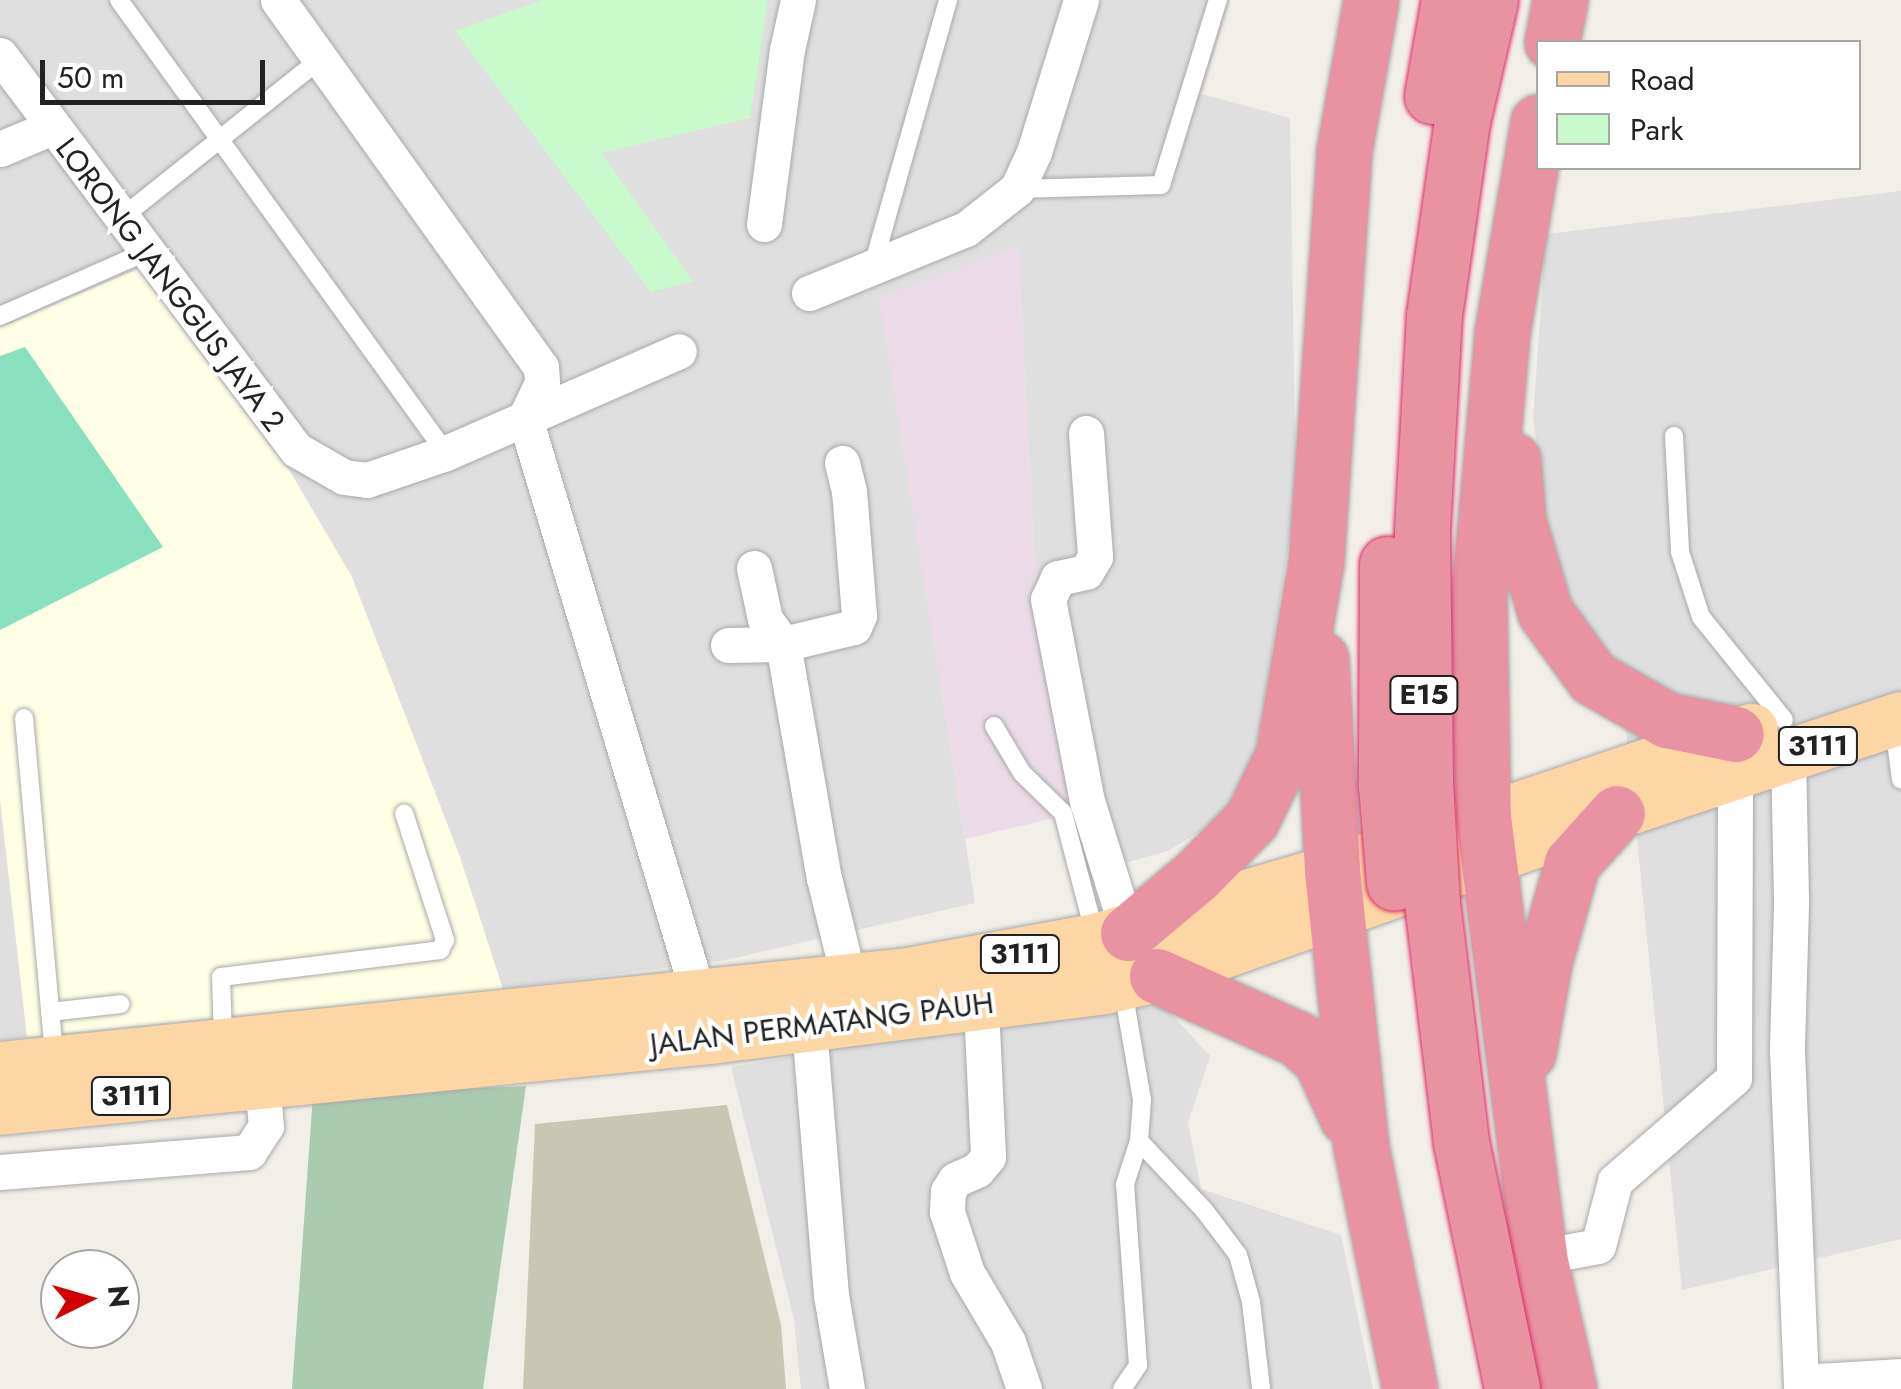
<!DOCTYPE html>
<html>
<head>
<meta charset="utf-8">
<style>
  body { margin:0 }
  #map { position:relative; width:1901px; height:1389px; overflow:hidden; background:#f2efe9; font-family:Jost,sans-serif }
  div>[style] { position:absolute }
  .residential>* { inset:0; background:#e0dfdf }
  .industrial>* { inset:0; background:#ebdbe8 }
  .education>* { inset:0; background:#ffffe5 }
  .construction>* { inset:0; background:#c7c7b4 }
  .cemetery>* { inset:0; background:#aacbaf }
  .park>* { inset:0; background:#c8facc }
  .pitch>* { inset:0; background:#88e0be }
  .roads { filter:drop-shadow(0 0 2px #a9a9a9) drop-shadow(0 0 2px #a9a9a9) }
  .lane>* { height:18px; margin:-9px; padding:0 9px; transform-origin:9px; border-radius:9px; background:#fff }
  .street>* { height:35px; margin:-17.5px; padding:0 17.5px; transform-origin:17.5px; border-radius:17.5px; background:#fff }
  .primary>* { height:52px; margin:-26px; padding:0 26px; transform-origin:26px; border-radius:26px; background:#fcd6a4 }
  .highway>* { height:55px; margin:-27.5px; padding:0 27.5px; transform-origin:27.5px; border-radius:27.5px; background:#e892a2 }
  .bridges { filter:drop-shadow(0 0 2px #dc2a67) drop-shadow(0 0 2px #dc2a67) }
  .highway-bridge>* { height:55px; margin:-27.5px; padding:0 27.5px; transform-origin:27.5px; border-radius:27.5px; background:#e892a2 }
  span { translate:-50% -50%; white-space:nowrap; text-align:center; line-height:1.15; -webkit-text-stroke:8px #fff; paint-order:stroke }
  .shield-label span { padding:2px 8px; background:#fff; border:2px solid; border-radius:8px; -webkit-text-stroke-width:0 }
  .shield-label { font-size:28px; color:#222; font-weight:700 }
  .street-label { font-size:30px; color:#222 }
  .legend { position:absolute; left:1536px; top:40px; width:325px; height:130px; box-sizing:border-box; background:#fff; border:2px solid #a7a7a7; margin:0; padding:12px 18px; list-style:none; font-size:30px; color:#222 }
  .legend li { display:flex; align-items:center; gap:20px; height:50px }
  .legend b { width:50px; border:2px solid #a7a7a7 }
  .north { position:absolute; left:40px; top:1249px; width:100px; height:100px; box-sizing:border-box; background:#fff; border:2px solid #a7a7a7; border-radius:50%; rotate:85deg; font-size:28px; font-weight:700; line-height:40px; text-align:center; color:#222 }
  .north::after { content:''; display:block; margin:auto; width:35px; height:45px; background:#d40000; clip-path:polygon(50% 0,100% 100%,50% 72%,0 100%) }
  .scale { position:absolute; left:40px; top:60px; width:225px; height:45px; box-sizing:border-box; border:5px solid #222; border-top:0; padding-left:12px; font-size:30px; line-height:35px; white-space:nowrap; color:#222; -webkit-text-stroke:8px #fff; paint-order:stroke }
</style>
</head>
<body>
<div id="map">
  <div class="residential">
    <div style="clip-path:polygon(0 0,1230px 0,1202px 94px,1290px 118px,1296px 498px,1253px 769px,1230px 813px,1168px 851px,1100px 870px,1036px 588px,1018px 247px,880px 298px,975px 903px,726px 960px,503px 989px,0 1040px)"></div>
    <div style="clip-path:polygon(1901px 191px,1901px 1239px,1682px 1290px,1621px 679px,1557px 595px,1533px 417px,1546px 234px)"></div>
    <div style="clip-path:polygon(1165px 1007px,1210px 1056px,1188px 1122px,1201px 1189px,1341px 1235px,1373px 1389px,801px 1389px,794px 1319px,731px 1067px,1060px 1011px)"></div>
  </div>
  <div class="industrial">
    <div style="clip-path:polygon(1018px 246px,1036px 588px,1080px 812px,965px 839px,879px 298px)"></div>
  </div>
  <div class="education">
    <div style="clip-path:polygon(138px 269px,291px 473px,352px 577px,460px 857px,503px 989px,27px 1037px,0 800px,0 328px)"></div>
  </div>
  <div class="construction">
    <div style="clip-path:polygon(727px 1105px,781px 1325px,786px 1389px,523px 1389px,535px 1124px)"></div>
  </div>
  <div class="cemetery">
    <div style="clip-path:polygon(526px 1086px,483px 1389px,292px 1389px,313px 1095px)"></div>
  </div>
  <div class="park">
    <div style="clip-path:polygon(542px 0,768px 0,750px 118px,601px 153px,693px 281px,651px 292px,455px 31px)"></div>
  </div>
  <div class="pitch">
    <div style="clip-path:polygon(25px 347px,163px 547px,0 630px,0 356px)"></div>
  </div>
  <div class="roads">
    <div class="lane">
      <div style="left:119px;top:0;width:559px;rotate:54.18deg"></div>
      <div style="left:1017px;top:189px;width:144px;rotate:-1.6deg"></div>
      <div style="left:1161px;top:185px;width:194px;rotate:-72.9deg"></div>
      <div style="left:120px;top:219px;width:258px;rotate:-38.6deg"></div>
      <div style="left:872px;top:269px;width:280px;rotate:-74.2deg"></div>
      <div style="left:0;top:316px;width:159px;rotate:-23.7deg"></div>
      <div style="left:1674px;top:436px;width:116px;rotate:87deg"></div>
      <div style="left:1680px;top:552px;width:68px;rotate:72.1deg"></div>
      <div style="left:1701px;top:617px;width:132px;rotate:51.1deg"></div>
      <div style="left:24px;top:718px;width:340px;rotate:84.9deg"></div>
      <div style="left:994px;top:726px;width:55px;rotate:59.2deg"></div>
      <div style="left:1022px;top:773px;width:57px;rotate:44.3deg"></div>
      <div style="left:1063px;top:813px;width:126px;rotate:75.3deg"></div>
      <div style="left:1894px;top:726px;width:54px;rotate:82.6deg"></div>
      <div style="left:50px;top:1012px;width:71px;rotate:-6.4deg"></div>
      <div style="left:223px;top:1039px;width:62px;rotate:-91.8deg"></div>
      <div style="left:221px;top:977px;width:221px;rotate:-7deg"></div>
      <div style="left:440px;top:950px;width:11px;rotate:-63deg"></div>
      <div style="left:445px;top:940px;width:133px;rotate:-107.9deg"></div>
      <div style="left:1139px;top:1141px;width:95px;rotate:46.7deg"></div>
      <div style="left:1204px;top:1210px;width:56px;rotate:52.9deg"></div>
      <div style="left:1238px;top:1255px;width:49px;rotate:74.5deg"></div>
      <div style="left:1251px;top:1302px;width:88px;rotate:83.4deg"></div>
      <div style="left:1122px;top:1389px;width:29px;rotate:-56deg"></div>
      <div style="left:1138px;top:1365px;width:181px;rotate:-94.1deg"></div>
      <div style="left:1125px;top:1184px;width:45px;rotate:-72deg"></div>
      <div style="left:1139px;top:1141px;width:41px;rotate:-85.8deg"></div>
      <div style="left:1142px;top:1100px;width:112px;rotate:-99.8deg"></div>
    </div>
    <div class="street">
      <div style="left:278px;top:0;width:452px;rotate:54.4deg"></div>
      <div style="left:541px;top:367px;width:16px;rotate:86deg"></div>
      <div style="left:542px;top:383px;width:39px;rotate:116deg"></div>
      <div style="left:525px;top:418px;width:622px;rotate:73.28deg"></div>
      <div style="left:0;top:55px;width:494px;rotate:53.1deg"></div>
      <div style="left:297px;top:450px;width:54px;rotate:29.9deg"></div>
      <div style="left:344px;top:477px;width:23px;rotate:7deg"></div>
      <div style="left:367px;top:480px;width:83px;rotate:-18.9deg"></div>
      <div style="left:446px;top:453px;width:254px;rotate:-23.6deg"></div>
      <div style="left:0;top:149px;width:54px;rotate:-22.8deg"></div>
      <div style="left:764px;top:224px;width:176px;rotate:-82.5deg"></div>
      <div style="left:787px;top:50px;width:51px;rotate:-77.6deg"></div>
      <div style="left:809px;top:293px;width:170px;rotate:-22.2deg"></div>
      <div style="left:966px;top:229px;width:65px;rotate:-38.1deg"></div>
      <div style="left:1017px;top:189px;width:41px;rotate:-65.3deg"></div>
      <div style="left:1034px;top:152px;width:159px;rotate:-72.8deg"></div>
      <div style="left:1086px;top:433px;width:124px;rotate:85.8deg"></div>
      <div style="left:1095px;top:557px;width:17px;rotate:121deg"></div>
      <div style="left:1086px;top:572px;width:29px;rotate:168deg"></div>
      <div style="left:1058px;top:578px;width:23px;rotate:115deg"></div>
      <div style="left:1048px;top:599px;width:206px;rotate:79.1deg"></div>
      <div style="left:1087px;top:801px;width:138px;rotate:72.7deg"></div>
      <div style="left:754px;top:568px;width:52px;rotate:77.8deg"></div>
      <div style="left:765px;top:619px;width:31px;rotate:54deg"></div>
      <div style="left:783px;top:644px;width:238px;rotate:80.1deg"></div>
      <div style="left:824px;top:878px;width:105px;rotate:76.2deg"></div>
      <div style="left:728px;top:645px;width:55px;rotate:-1deg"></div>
      <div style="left:783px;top:644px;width:73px;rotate:-13.5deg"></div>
      <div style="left:854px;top:627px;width:13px;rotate:-67deg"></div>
      <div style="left:859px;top:615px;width:124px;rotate:-94.6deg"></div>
      <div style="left:849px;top:491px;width:29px;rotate:-104deg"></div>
      <div style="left:1788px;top:756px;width:148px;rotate:88.8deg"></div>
      <div style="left:1791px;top:904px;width:146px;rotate:91.6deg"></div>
      <div style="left:1787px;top:1050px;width:339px;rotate:87.6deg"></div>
      <div style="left:981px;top:1007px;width:150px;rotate:87.3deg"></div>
      <div style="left:988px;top:1157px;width:17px;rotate:130deg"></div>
      <div style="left:977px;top:1170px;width:24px;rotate:156deg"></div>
      <div style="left:955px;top:1180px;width:13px;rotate:122deg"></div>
      <div style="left:948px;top:1191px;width:21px;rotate:93deg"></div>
      <div style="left:947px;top:1212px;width:64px;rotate:71.8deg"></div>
      <div style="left:967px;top:1273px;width:80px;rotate:59.3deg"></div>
      <div style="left:1008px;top:1342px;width:50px;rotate:71.2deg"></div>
      <div style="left:809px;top:1027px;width:269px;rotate:85.3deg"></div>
      <div style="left:831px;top:1295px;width:95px;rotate:80.3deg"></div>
      <div style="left:0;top:1172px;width:250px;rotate:-4.6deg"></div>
      <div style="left:249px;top:1152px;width:31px;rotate:-57deg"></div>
      <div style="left:266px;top:1126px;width:63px;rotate:-95.4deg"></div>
      <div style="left:1539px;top:1257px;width:60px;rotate:-10.6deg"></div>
      <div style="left:1598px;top:1246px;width:67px;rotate:-75.3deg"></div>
      <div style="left:1615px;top:1181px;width:157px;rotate:-40.9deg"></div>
      <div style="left:1734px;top:1078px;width:304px;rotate:-89.8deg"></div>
      <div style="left:1801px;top:1382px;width:100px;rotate:-3.4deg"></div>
    </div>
    <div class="primary">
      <div style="left:0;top:1068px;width:913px;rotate:-5.91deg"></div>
      <div style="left:908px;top:974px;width:191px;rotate:-10.3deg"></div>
      <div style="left:1096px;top:940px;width:246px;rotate:-16.3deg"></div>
      <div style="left:1332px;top:871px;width:443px;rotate:-18.6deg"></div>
      <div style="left:0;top:1109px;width:715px;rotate:-5.7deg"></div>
      <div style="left:711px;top:1038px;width:397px;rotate:-7.2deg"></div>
      <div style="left:1105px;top:988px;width:53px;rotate:-13deg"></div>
      <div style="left:1157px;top:976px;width:488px;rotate:-19.5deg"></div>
      <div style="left:1617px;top:813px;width:299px;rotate:-18.5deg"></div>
    </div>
    <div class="highway">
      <div style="left:1552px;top:42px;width:43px;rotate:-79.2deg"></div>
      <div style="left:1538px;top:122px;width:214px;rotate:99.7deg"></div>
      <div style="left:1502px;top:333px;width:264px;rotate:95deg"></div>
      <div style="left:1479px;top:596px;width:221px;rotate:89deg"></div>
      <div style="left:1483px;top:817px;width:444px;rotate:82.7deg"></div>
      <div style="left:1539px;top:1257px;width:135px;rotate:77.2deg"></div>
      <div style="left:1513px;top:460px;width:61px;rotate:85.3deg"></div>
      <div style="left:1518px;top:521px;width:95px;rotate:73.5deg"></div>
      <div style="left:1545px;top:612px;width:82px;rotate:54deg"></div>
      <div style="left:1593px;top:678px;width:85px;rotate:29.6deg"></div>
      <div style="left:1667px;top:720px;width:70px;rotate:11.5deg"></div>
      <div style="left:1321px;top:659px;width:212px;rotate:87deg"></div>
      <div style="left:1332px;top:871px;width:278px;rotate:84deg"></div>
      <div style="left:1361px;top:1147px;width:247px;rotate:78.6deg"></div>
      <div style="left:1128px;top:933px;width:89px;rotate:-40deg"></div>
      <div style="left:1196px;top:876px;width:80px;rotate:-45.5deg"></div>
      <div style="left:1252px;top:819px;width:71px;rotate:-64.2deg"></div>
      <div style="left:1283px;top:755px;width:196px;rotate:-80.3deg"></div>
      <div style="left:1316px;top:562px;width:412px;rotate:-86.1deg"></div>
      <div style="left:1344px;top:151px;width:153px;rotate:-79.9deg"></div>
      <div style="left:1157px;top:976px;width:154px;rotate:24.1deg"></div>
      <div style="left:1298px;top:1039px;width:31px;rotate:42deg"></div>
      <div style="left:1321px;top:1060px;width:63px;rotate:65.5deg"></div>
      <div style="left:1528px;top:1053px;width:92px;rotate:-80deg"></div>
      <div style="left:1544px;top:962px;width:103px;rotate:-74.2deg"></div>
      <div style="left:1572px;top:863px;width:67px;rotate:-48deg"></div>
    </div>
  </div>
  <div class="bridges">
    <div class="highway-bridge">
      <div style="left:1490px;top:0;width:124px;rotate:103deg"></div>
      <div style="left:1462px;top:121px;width:196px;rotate:98.2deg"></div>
      <div style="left:1434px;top:315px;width:217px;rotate:93.2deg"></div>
      <div style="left:1422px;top:532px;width:250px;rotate:89.3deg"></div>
      <div style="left:1425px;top:782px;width:120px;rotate:86.7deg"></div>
      <div style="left:1432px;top:902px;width:242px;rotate:83.1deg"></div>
      <div style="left:1461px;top:1142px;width:252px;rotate:78.3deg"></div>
      <div style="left:1432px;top:96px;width:97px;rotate:-80deg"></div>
      <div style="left:1387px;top:564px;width:221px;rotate:90.3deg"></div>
      <div style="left:1386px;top:785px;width:98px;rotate:85.3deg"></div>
    </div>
  </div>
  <div class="shield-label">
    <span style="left:1424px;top:695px">E15</span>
    <span style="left:1818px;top:746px">3111</span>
    <span style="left:1020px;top:954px">3111</span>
    <span style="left:131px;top:1096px">3111</span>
  </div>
  <div class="street-label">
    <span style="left:170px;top:285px;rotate:53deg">LORONG JANGGUS JAYA 2</span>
    <span style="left:822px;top:1024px;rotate:-7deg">JALAN PERMATANG PAUH</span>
  </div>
  <ul class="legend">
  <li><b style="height:12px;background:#fcd6a4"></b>Road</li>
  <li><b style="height:28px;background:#c8facc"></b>Park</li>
  </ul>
  <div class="north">N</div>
  <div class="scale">50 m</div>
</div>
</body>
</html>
